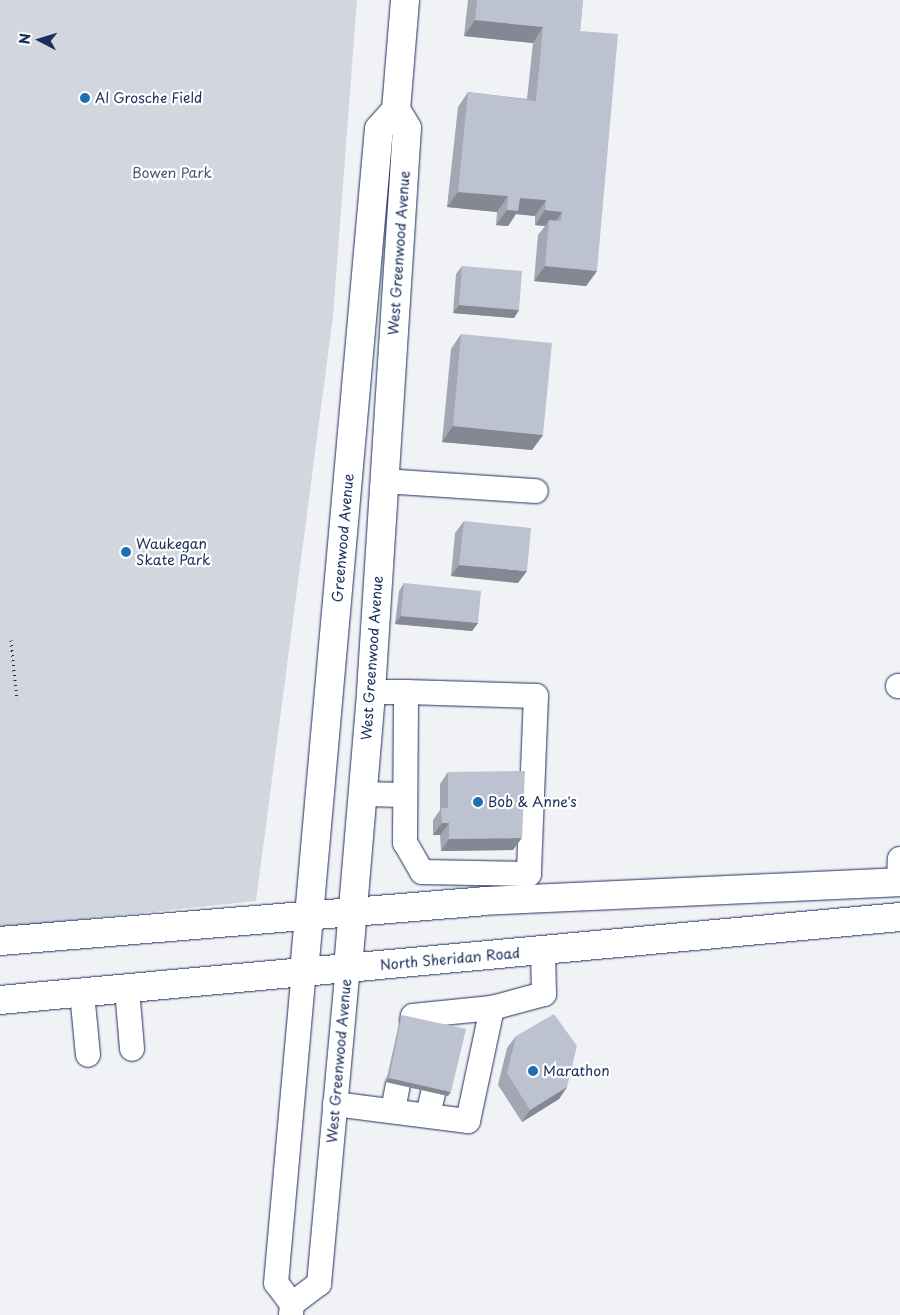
<!DOCTYPE html>
<html>
<head>
<meta charset="utf-8">
<style>
  body { margin:0 }
  #map { position:relative; width:900px; height:1315px; overflow:hidden; background:#f1f2f5; font-family:"Playpen Sans",sans-serif }
  div>[style] { position:absolute }
  .green>* { inset:0; background:#d2d6df }
  .path>* { height:3px; margin-top:-1.5px; transform-origin:0; background:repeating-linear-gradient(90deg,#1b2f5e 0 1px,transparent 0 5px) }
  .roads { filter:drop-shadow(0 0 1px #1b2f5e) drop-shadow(0 0 1px #1b2f5e) }
  .minor>* { height:24px; margin:-12px; padding:0 12px; transform-origin:12px; border-radius:12px; background:#fff }
  .major>* { height:28px; margin:-14px; padding:0 14px; transform-origin:14px; border-radius:14px; background:#fff }
  .wall>* { inset:0; background:#a2a7b3 }
  .shaded-wall>* { inset:0; background:#848892 }
  .building>* { inset:0; background:#bcc2d0 }
  .dots>* { width:14px; height:14px; translate:-50% -50%; box-sizing:border-box; border:2px solid #fff; border-radius:50% }
  span { translate:-50% -50%; white-space:nowrap; text-align:center; line-height:1.15; -webkit-text-stroke:4.5px #fff; paint-order:stroke }
  .poi-label { font-size:14px; color:#1b2f5e }
  .left { translate:0 -50%; text-align:left }
  .park-label { font-size:14px; color:#49597e }
  .street-label { font-size:14px; color:#1b2f5e }
  .north { position:absolute; left:15px; top:15px; width:50px; height:50px; -webkit-text-stroke:4px #fff; paint-order:stroke; rotate:275deg; font-size:14px; font-weight:700; line-height:20px; text-align:center; color:#1b2f5e }
  .north::after { content:''; display:block; margin:auto; width:18px; height:22px; background:#1b2f5e; clip-path:polygon(50% 0,100% 100%,50% 72%,0 100%) }
</style>
</head>
<body>
<div id="map">
  <div class="green">
    <div style="clip-path:polygon(0 0,357px 0,333px 316px,256px 901px,0 928px)"></div>
  </div>
  <div class="path">
    <div style="left:11px;top:640px;width:60px;rotate:84.3deg"></div>
  </div>
  <div class="roads">
    <div class="minor">
      <div style="left:384px;top:481px;width:152px;rotate:3.8deg"></div>
      <div style="left:898px;top:686px;width:2px"></div>
      <div style="left:371px;top:692px;width:35px"></div>
      <div style="left:406px;top:692px;width:130px;rotate:1.8deg"></div>
      <div style="left:536px;top:696px;width:178px;rotate:92.3deg"></div>
      <div style="left:529px;top:874px;width:107px;rotate:-178.9deg"></div>
      <div style="left:422px;top:872px;width:34px;rotate:-120deg"></div>
      <div style="left:405px;top:843px;width:151px;rotate:-89.6deg"></div>
      <div style="left:363px;top:794px;width:42px;rotate:1.4deg"></div>
      <div style="left:899px;top:882px;width:23px;rotate:-88deg"></div>
      <div style="left:127px;top:989px;width:60px;rotate:85.2deg"></div>
      <div style="left:82px;top:993px;width:62px;rotate:84.5deg"></div>
      <div style="left:412px;top:1021px;width:5px;rotate:-79deg"></div>
      <div style="left:413px;top:1016px;width:79px;rotate:-5.8deg"></div>
      <div style="left:492px;top:1008px;width:54px;rotate:-15.1deg"></div>
      <div style="left:544px;top:994px;width:43px;rotate:-91.3deg"></div>
      <div style="left:335px;top:1104px;width:134px;rotate:7.3deg"></div>
      <div style="left:468px;top:1121px;width:116px;rotate:-78deg"></div>
      <div style="left:393px;top:1110px;width:25px;rotate:-79deg"></div>
      <div style="left:428px;top:1115px;width:23px;rotate:-77deg"></div>
      <div style="left:292px;top:1304px;width:34px;rotate:-37deg"></div>
      <div style="left:319px;top:1284px;width:317px;rotate:-84.8deg"></div>
      <div style="left:291px;top:1315px;width:11px;rotate:-85deg"></div>
      <div style="left:292px;top:1304px;width:26px;rotate:-127deg"></div>
      <div style="left:276px;top:1283px;width:312px;rotate:-84.9deg"></div>
    </div>
    <div class="major">
      <div style="left:0;top:941px;width:485px;rotate:-4.7deg"></div>
      <div style="left:483px;top:901px;width:417px;rotate:-2.6deg"></div>
      <div style="left:348px;top:968px;width:277px;rotate:-85.2deg"></div>
      <div style="left:371px;top:692px;width:565px;rotate:-86.35deg"></div>
      <div style="left:407px;top:128px;width:21px;rotate:-121deg"></div>
      <div style="left:396px;top:110px;width:110px;rotate:-85.3deg"></div>
      <div style="left:304px;top:972px;width:846px;rotate:-84.92deg"></div>
      <div style="left:379px;top:129px;width:25px;rotate:-48deg"></div>
      <div style="left:0;top:1000px;width:904px;rotate:-5.27deg"></div>
    </div>
  </div>
  <div class="wall">
    <div style="clip-path:polygon(468px 0,583px 0,580px 31px,597px 271px,586px 286px,534px 281px,538px 235px,545px 226px,535px 225px,535px 216px,516px 214px,508px 226px,496px 225px,497px 212px,447px 207px,458px 107px,468px 92px,527px 99px,533px 43px,464px 36px)"></div>
    <div style="clip-path:polygon(462px 266px,519px 310px,514px 318px,453px 313px,456px 274px)"></div>
    <div style="clip-path:polygon(461px 334px,543px 435px,532px 450px,442px 442px,451px 349px)"></div>
    <div style="clip-path:polygon(464px 521px,518px 583px,451px 576px,455px 533px)"></div>
    <div style="clip-path:polygon(404px 583px,478px 623px,472px 631px,395px 624px,399px 591px)"></div>
    <div style="clip-path:polygon(448px 772px,513px 850px,441px 851px,440px 835px,433px 835px,433px 820px,440px 810px,440px 784px)"></div>
    <div style="clip-path:polygon(402px 1015px,448px 1096px,386px 1082px,400px 1019px)"></div>
    <div style="clip-path:polygon(516px 1036px,567px 1087px,559px 1099px,522px 1122px,498px 1085px,507px 1048px)"></div>
  </div>
  <div class="shaded-wall">
    <div style="clip-path:polygon(475px 20px,543px 27px,533px 43px,464px 36px)"></div>
    <div style="clip-path:polygon(458px 192px,508px 196px,497px 212px,447px 207px)"></div>
    <div style="clip-path:polygon(520px 198px,546px 200px,535px 216px,516px 214px,508px 226px,496px 225px,507px 210px)"></div>
    <div style="clip-path:polygon(545px 210px,562px 212px,552px 227px,549px 220px,545px 226px,535px 225px)"></div>
    <div style="clip-path:polygon(545px 266px,597px 271px,586px 286px,534px 281px)"></div>
    <div style="clip-path:polygon(459px 305px,519px 310px,514px 318px,453px 313px)"></div>
    <div style="clip-path:polygon(453px 426px,543px 435px,532px 450px,442px 442px)"></div>
    <div style="clip-path:polygon(459px 565px,527px 571px,518px 583px,451px 576px)"></div>
    <div style="clip-path:polygon(401px 616px,478px 623px,472px 631px,395px 624px)"></div>
    <div style="clip-path:polygon(442px 823px,449px 823px,440px 835px,433px 835px)"></div>
    <div style="clip-path:polygon(522px 838px,513px 850px,441px 851px,449px 839px)"></div>
    <div style="clip-path:polygon(389px 1078px,451px 1092px,448px 1096px,386px 1082px)"></div>
    <div style="clip-path:polygon(567px 1087px,559px 1099px,522px 1122px,530px 1110px)"></div>
  </div>
  <div class="building">
    <div style="clip-path:polygon(477px 0,583px 0,580px 31px,618px 34px,597px 271px,545px 266px,549px 220px,561px 221px,562px 212px,545px 210px,546px 200px,520px 198px,518px 211px,507px 210px,508px 196px,458px 192px,468px 92px,536px 101px,543px 27px,475px 20px)"></div>
    <div style="clip-path:polygon(462px 266px,522px 271px,519px 310px,459px 305px)"></div>
    <div style="clip-path:polygon(461px 334px,552px 343px,543px 435px,453px 426px)"></div>
    <div style="clip-path:polygon(464px 521px,531px 528px,527px 571px,459px 565px)"></div>
    <div style="clip-path:polygon(404px 583px,481px 591px,478px 623px,401px 616px)"></div>
    <div style="clip-path:polygon(525px 771px,522px 838px,449px 839px,449px 823px,442px 823px,441px 808px,448px 808px,448px 772px)"></div>
    <div style="clip-path:polygon(554px 1014px,577px 1046px,567px 1087px,530px 1110px,507px 1073px,516px 1036px)"></div>
    <div style="clip-path:polygon(402px 1015px,466px 1029px,451px 1092px,389px 1078px)"></div>
  </div>
  <div class="dots">
    <div style="left:85px;top:98px;background:#1f6fb2"></div>
    <div style="left:126px;top:552px;background:#1f6fb2"></div>
    <div style="left:478px;top:802px;background:#1f6fb2"></div>
    <div style="left:533px;top:1071px;background:#1f6fb2"></div>
  </div>
  <div class="poi-label">
    <span class="left" style="left:95px;top:98px">Al Grosche Field</span>
    <span class="left" style="left:136px;top:552px">Waukegan<br>Skate Park</span>
    <span class="left" style="left:488px;top:802px">Bob &amp; Anne's</span>
    <span class="left" style="left:543px;top:1071px">Marathon</span>
  </div>
  <div class="park-label">
    <span style="left:172px;top:173px">Bowen Park</span>
  </div>
  <div class="street-label">
    <span style="left:399px;top:253px;rotate:-86deg">West Greenwood Avenue</span>
    <span style="left:343px;top:538px;rotate:-85deg">Greenwood Avenue</span>
    <span style="left:372px;top:658px;rotate:-86deg">West Greenwood Avenue</span>
    <span style="left:450px;top:959px;rotate:-5deg">North Sheridan Road</span>
    <span style="left:339px;top:1061px;rotate:-85deg">West Greenwood Avenue</span>
  </div>
  <div class="north">N</div>
</div>
</body>
</html>
